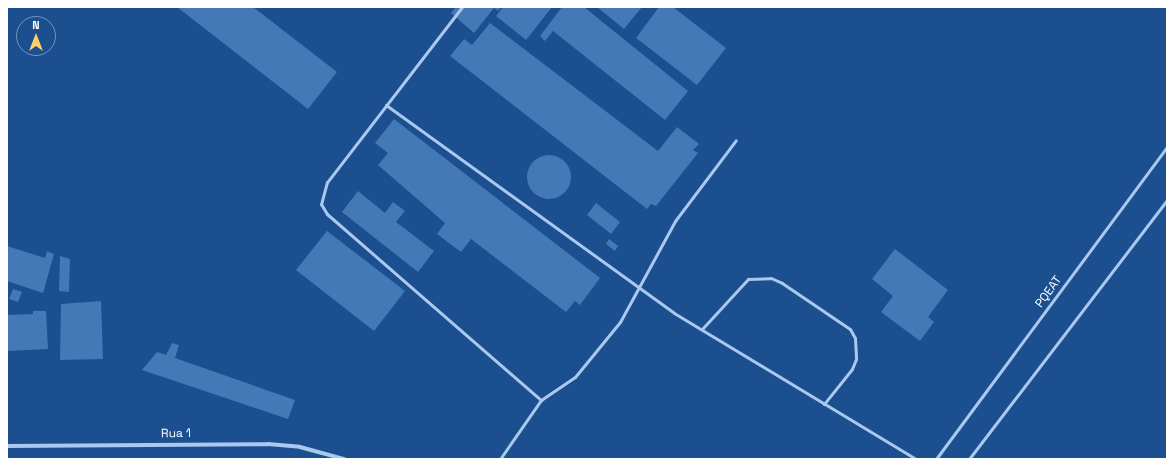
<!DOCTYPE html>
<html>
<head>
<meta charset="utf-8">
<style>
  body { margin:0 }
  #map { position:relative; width:1174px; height:466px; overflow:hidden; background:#1b4f8f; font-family:"Space Grotesk",sans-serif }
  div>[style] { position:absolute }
  .building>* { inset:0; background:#4478b7 }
  .round { border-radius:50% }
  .lane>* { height:3px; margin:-1.5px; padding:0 1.5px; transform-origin:1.5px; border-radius:1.5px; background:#a9c9ee }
  .street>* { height:4px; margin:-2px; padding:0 2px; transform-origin:2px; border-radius:2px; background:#a9c9ee }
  span { translate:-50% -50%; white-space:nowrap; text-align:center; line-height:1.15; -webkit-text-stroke:3px #1b4f8f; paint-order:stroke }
  .street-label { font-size:12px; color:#fff }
  .frame { position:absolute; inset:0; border:8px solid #fff; pointer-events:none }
  .north { position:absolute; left:16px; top:16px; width:40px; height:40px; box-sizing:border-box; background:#1b4f8f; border:1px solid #7695bc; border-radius:50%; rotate:0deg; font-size:11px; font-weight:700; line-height:16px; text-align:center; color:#fff }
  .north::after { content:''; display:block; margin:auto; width:14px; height:18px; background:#ffd166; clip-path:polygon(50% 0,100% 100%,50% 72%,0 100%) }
</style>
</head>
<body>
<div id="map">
  <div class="building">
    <div style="clip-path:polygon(177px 7px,253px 7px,337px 72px,308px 109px)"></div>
    <div style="clip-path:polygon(456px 7px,501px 7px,498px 11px,494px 8px,474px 33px,451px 13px)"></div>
    <div style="clip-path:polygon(503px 7px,552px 7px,526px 40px,496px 16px)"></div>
    <div style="clip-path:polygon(562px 7px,584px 7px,688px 91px,665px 120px,553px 31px,545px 41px,540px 36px)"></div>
    <div style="clip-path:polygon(597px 7px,642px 7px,624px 29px)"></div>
    <div style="clip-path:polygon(659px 7px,673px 7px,726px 48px,697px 85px,636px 38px)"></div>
    <div style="clip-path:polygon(490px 23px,658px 151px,677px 127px,699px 144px,693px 150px,698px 153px,656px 206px,651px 204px,647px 209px,450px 56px,464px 39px,472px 45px)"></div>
    <div style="clip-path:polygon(394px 119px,600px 278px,580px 305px,575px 301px,566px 312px,471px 239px,461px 252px,437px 234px,445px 223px,378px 165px,388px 153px,375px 143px)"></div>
    <div class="round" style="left:527px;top:155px;width:44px;height:44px"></div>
    <div style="clip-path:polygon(358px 191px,385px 213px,393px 202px,405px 211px,396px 222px,434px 251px,418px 272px,342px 212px)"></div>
    <div style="clip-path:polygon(596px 203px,620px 222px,611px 234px,587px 215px)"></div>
    <div style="clip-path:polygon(327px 231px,405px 291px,374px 331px,296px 270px)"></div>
    <div style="clip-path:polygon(609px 239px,618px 246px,615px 251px,606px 244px)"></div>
    <div style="clip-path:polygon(7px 246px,45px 258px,47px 251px,54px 254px,43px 293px,7px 281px)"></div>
    <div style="clip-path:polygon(895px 249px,948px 290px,928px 317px,934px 322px,920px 341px,881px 312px,893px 296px,872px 279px)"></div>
    <div style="clip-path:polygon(60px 256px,70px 259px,69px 292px,59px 291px)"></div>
    <div style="clip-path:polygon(13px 289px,22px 292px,18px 302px,9px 299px)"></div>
    <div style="clip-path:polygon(101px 301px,103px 359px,60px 360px,61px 304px)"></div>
    <div style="clip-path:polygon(33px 311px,46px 311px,48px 349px,7px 351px,7px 315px,33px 314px)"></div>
    <div style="clip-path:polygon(172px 343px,179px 345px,175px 358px,295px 400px,288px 419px,142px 370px,157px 352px,166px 355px)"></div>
  </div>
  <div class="lane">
    <div style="left:462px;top:7px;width:221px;rotate:127.6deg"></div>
    <div style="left:327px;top:182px;width:23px;rotate:105deg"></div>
    <div style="left:321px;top:204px;width:12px;rotate:59deg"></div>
    <div style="left:327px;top:214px;width:284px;rotate:41deg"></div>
    <div style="left:386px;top:105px;width:355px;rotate:35.8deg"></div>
    <div style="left:674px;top:313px;width:283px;rotate:31.1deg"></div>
    <div style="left:702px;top:329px;width:68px;rotate:-47.4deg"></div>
    <div style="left:748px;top:279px;width:23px;rotate:-2deg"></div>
    <div style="left:771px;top:278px;width:12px;rotate:24deg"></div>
    <div style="left:782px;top:283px;width:82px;rotate:34.1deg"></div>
    <div style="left:850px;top:329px;width:10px;rotate:61deg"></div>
    <div style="left:855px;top:338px;width:21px;rotate:87deg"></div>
    <div style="left:856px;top:359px;width:11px;rotate:112deg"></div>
    <div style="left:852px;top:369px;width:45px;rotate:128.7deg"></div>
    <div style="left:500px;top:459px;width:72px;rotate:-55.2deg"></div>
    <div style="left:541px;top:400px;width:41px;rotate:-34.1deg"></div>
    <div style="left:575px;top:377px;width:71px;rotate:-50.7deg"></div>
    <div style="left:620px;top:322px;width:115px;rotate:-61.4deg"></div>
    <div style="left:675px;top:221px;width:101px;rotate:-53deg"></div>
    <div style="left:936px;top:459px;width:388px;rotate:-53.5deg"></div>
    <div style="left:969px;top:459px;width:326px;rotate:-52.6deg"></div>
  </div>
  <div class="street">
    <div style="left:7px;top:446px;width:261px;rotate:-0.4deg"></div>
    <div style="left:268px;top:444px;width:32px;rotate:5deg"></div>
    <div style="left:300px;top:447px;width:46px;rotate:15.3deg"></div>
  </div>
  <div class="street-label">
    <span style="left:1049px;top:292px;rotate:-54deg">PQEAT</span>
    <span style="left:176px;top:434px;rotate:-1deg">Rua 1</span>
  </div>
  <div class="frame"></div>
  <div class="north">N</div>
</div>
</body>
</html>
